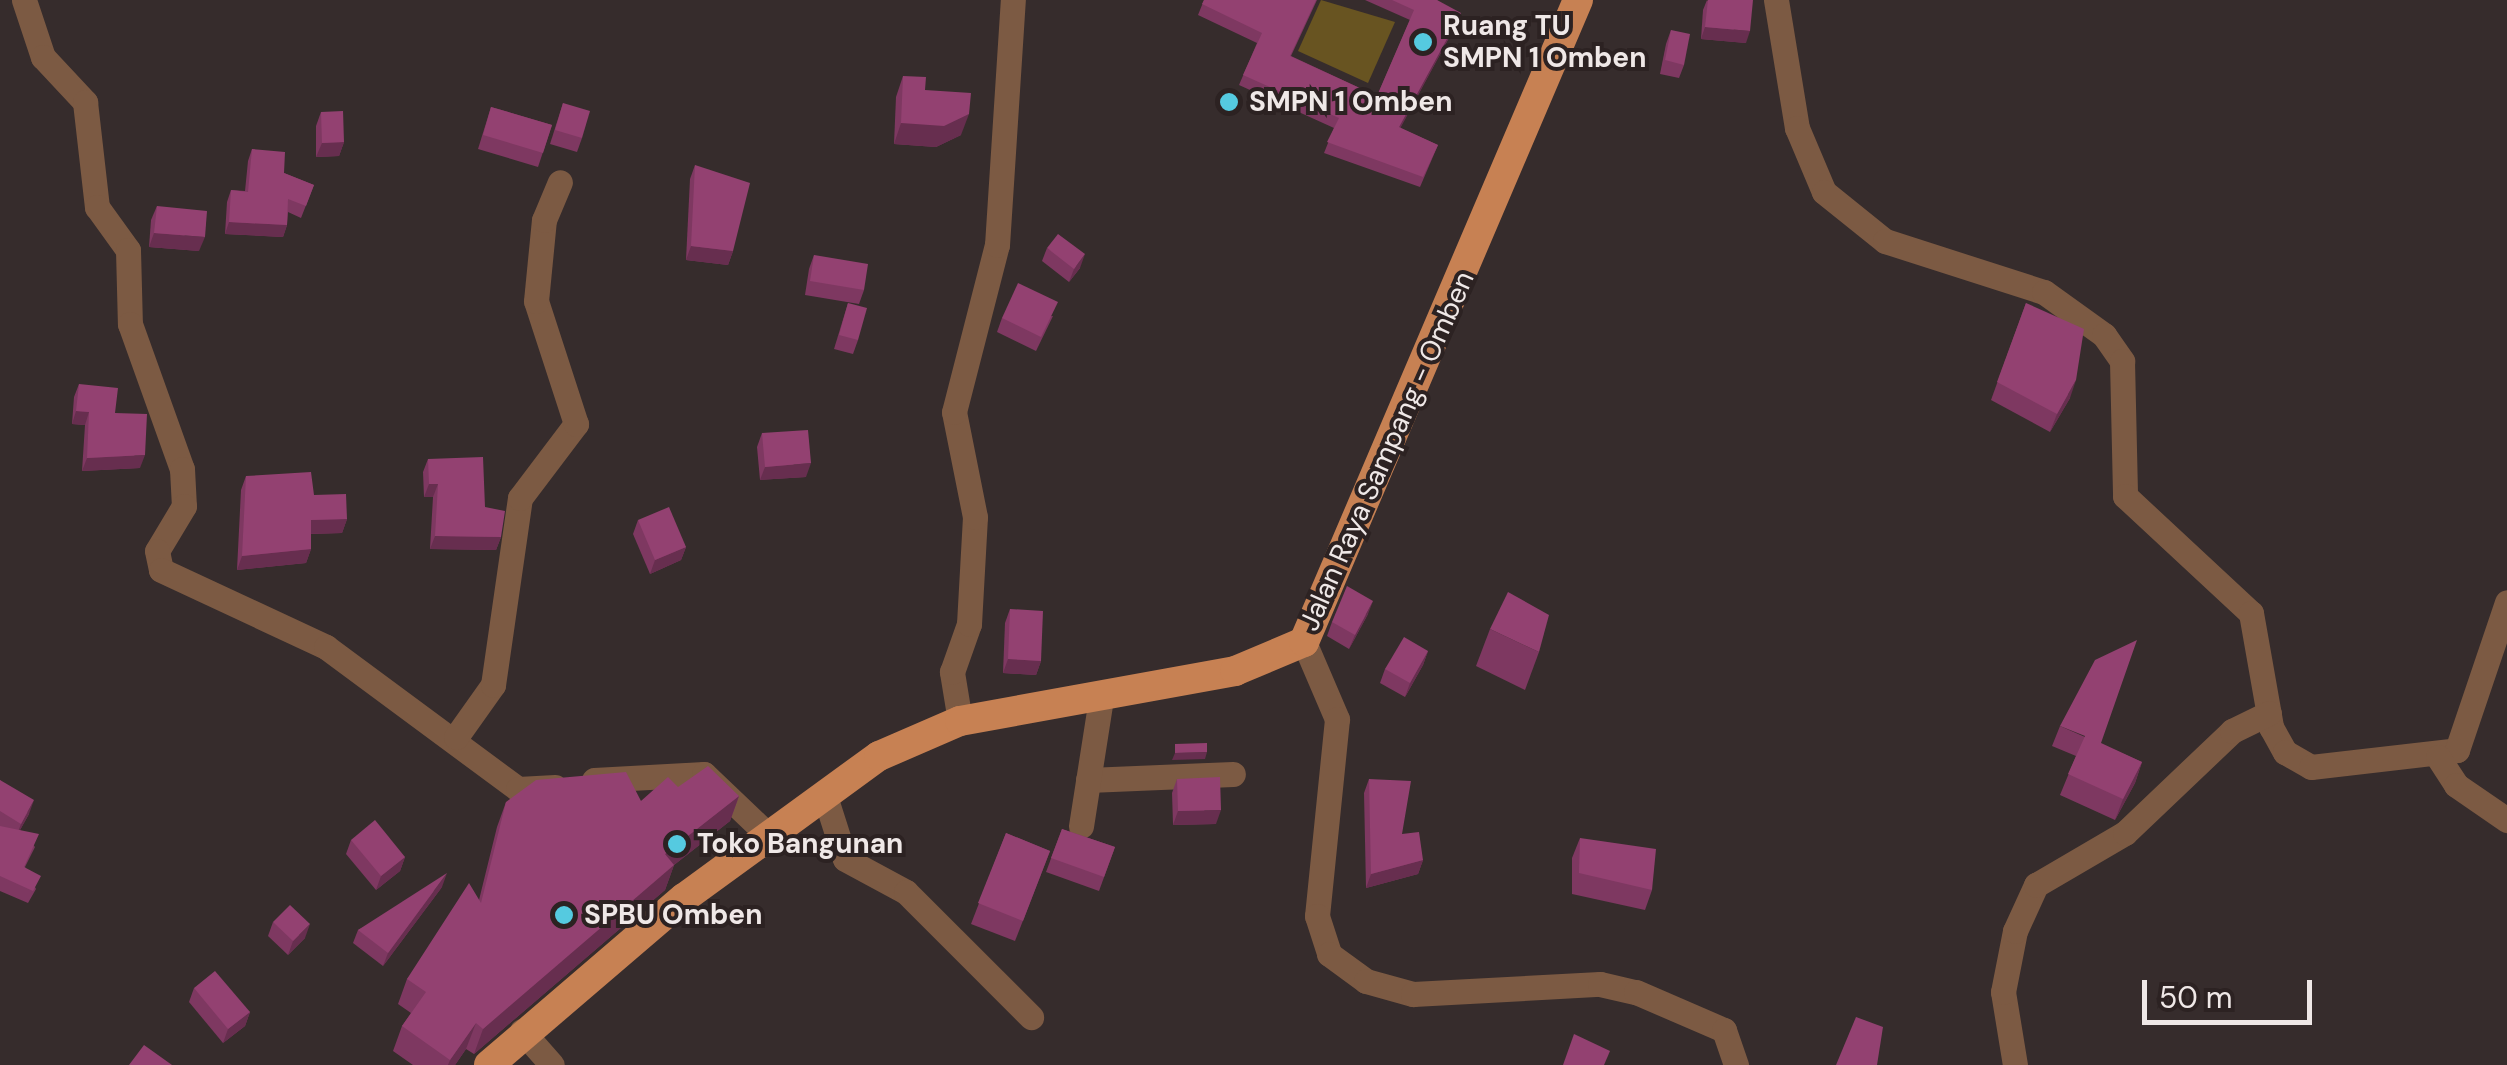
<!DOCTYPE html>
<html>
<head>
<meta charset="utf-8">
<style>
  body { margin:0 }
  #map { position:relative; width:2507px; height:1065px; overflow:hidden; background:#362c2c; font-family:"DM Sans",sans-serif }
  div>[style] { position:absolute }
  .green>* { inset:0; background:#685421 }
  .minor>* { height:25px; margin:-12.5px; padding:0 12.5px; transform-origin:12.5px; border-radius:12.5px; background:#7c5a43 }
  .major>* { height:30px; margin:-15px; padding:0 15px; transform-origin:15px; border-radius:15px; background:#c78153 }
  .wall>* { inset:0; background:#7e3861 }
  .shaded-wall>* { inset:0; background:#672e4f }
  .building>* { inset:0; background:#934171 }
  .dots>* { width:28px; height:28px; translate:-50% -50%; box-sizing:border-box; border:5px solid #2c2222; border-radius:50% }
  span { translate:-50% -50%; white-space:nowrap; text-align:center; line-height:1.15; -webkit-text-stroke:8px #2c2222; paint-order:stroke }
  .poi-label { font-size:28px; color:#efe8e7; font-weight:700 }
  .left { translate:0 -50%; text-align:left }
  .street-label { font-size:28px; color:#efe8e7 }
  .scale { position:absolute; left:2142px; top:980px; width:170px; height:45px; box-sizing:border-box; border:5px solid #efe8e7; border-top:0; padding-left:12px; font-size:30px; line-height:35px; white-space:nowrap; color:#efe8e7; -webkit-text-stroke:8px #2c2222; paint-order:stroke }
</style>
</head>
<body>
<div id="map">
  <div class="green">
    <div style="clip-path:polygon(1321px 0,1395px 22px,1368px 83px,1298px 51px)"></div>
  </div>
  <div class="minor">
    <div style="left:24px;top:0;width:60px;rotate:71.6deg"></div>
    <div style="left:43px;top:57px;width:62px;rotate:47deg"></div>
    <div style="left:85px;top:102px;width:106px;rotate:83.5deg"></div>
    <div style="left:97px;top:207px;width:53px;rotate:54.2deg"></div>
    <div style="left:128px;top:250px;width:74px;rotate:88.5deg"></div>
    <div style="left:130px;top:324px;width:154px;rotate:70.3deg"></div>
    <div style="left:182px;top:469px;width:37px;rotate:87deg"></div>
    <div style="left:184px;top:506px;width:52px;rotate:121deg"></div>
    <div style="left:157px;top:551px;width:19px;rotate:78deg"></div>
    <div style="left:161px;top:570px;width:182px;rotate:25deg"></div>
    <div style="left:326px;top:647px;width:239px;rotate:36.5deg"></div>
    <div style="left:518px;top:789px;width:37px;rotate:-3deg"></div>
    <div style="left:1776px;top:0;width:130px;rotate:80.7deg"></div>
    <div style="left:1797px;top:128px;width:69px;rotate:67.1deg"></div>
    <div style="left:1824px;top:192px;width:78px;rotate:38.8deg"></div>
    <div style="left:1885px;top:241px;width:167px;rotate:17.8deg"></div>
    <div style="left:2044px;top:292px;width:74px;rotate:35.6deg"></div>
    <div style="left:2104px;top:335px;width:32px;rotate:55deg"></div>
    <div style="left:2122px;top:361px;width:135px;rotate:88.7deg"></div>
    <div style="left:2125px;top:496px;width:172px;rotate:42.9deg"></div>
    <div style="left:2251px;top:613px;width:116px;rotate:80deg"></div>
    <div style="left:2271px;top:727px;width:29px;rotate:61deg"></div>
    <div style="left:2285px;top:752px;width:30px;rotate:30deg"></div>
    <div style="left:2311px;top:767px;width:147px;rotate:-6.6deg"></div>
    <div style="left:2457px;top:750px;width:156px;rotate:-71.3deg"></div>
    <div style="left:1304px;top:642px;width:84px;rotate:66.8deg"></div>
    <div style="left:1337px;top:719px;width:198px;rotate:95.8deg"></div>
    <div style="left:1317px;top:916px;width:40px;rotate:72deg"></div>
    <div style="left:1329px;top:954px;width:46px;rotate:36.1deg"></div>
    <div style="left:1366px;top:981px;width:49px;rotate:15.5deg"></div>
    <div style="left:1413px;top:994px;width:187px;rotate:-3.1deg"></div>
    <div style="left:1600px;top:984px;width:37px;rotate:13deg"></div>
    <div style="left:1636px;top:992px;width:96px;rotate:23.4deg"></div>
    <div style="left:1724px;top:1030px;width:37px;rotate:71deg"></div>
    <div style="left:960px;top:721px;width:50px;rotate:-99.3deg"></div>
    <div style="left:952px;top:672px;width:51px;rotate:-70.5deg"></div>
    <div style="left:969px;top:624px;width:107px;rotate:-86.8deg"></div>
    <div style="left:975px;top:517px;width:107px;rotate:-101.3deg"></div>
    <div style="left:954px;top:412px;width:172px;rotate:-75.6deg"></div>
    <div style="left:997px;top:245px;width:246px;rotate:-86.3deg"></div>
    <div style="left:456px;top:737px;width:64px;rotate:-54.6deg"></div>
    <div style="left:493px;top:685px;width:189px;rotate:-81.8deg"></div>
    <div style="left:520px;top:498px;width:93px;rotate:-52.9deg"></div>
    <div style="left:576px;top:424px;width:129px;rotate:-108deg"></div>
    <div style="left:536px;top:301px;width:81px;rotate:-84.4deg"></div>
    <div style="left:544px;top:220px;width:41px;rotate:-67.2deg"></div>
    <div style="left:2438px;top:757px;width:33px;rotate:57deg"></div>
    <div style="left:2456px;top:785px;width:62px;rotate:34.5deg"></div>
    <div style="left:594px;top:780px;width:110px;rotate:-3.1deg"></div>
    <div style="left:704px;top:774px;width:88px;rotate:43.6deg"></div>
    <div style="left:1088px;top:780px;width:145px;rotate:-2.4deg"></div>
    <div style="left:824px;top:793px;width:69px;rotate:72.3deg"></div>
    <div style="left:845px;top:859px;width:69px;rotate:28.4deg"></div>
    <div style="left:906px;top:892px;width:177px;rotate:45deg"></div>
    <div style="left:1081px;top:826px;width:130px;rotate:-81.1deg"></div>
    <div style="left:522px;top:1031px;width:45px;rotate:48.6deg"></div>
    <div style="left:2015px;top:1065px;width:74px;rotate:-99.3deg"></div>
    <div style="left:2003px;top:992px;width:62px;rotate:-78.9deg"></div>
    <div style="left:2015px;top:931px;width:51px;rotate:-65.5deg"></div>
    <div style="left:2036px;top:885px;width:103px;rotate:-30.3deg"></div>
    <div style="left:2125px;top:833px;width:148px;rotate:-43.6deg"></div>
    <div style="left:2232px;top:731px;width:41px;rotate:-25.9deg"></div>
  </div>
  <div class="major">
    <div style="left:489px;top:1065px;width:257px;rotate:-40.6deg"></div>
    <div style="left:684px;top:898px;width:241px;rotate:-36.1deg"></div>
    <div style="left:879px;top:756px;width:88px;rotate:-23.4deg"></div>
    <div style="left:960px;top:721px;width:280px;rotate:-10.3deg"></div>
    <div style="left:1235px;top:671px;width:75px;rotate:-22.8deg"></div>
    <div style="left:1304px;top:642px;width:698px;rotate:-66.89deg"></div>
  </div>
  <div class="wall">
    <div style="clip-path:polygon(1204px 0,1317px 0,1291px 56px,1377px 96px,1410px 20px,1365px 0,1437px 0,1457px 23px,1400px 128px,1438px 145px,1420px 187px,1324px 153px,1334px 128px,1239px 85px,1257px 43px,1198px 15px)"></div>
    <div style="clip-path:polygon(1707px 0,1746px 43px,1701px 39px,1703px 10px)"></div>
    <div style="clip-path:polygon(1671px 30px,1684px 65px,1679px 78px,1660px 74px,1666px 44px)"></div>
    <div style="clip-path:polygon(903px 76px,925px 90px,961px 135px,936px 147px,894px 144px,896px 97px)"></div>
    <div style="clip-path:polygon(563px 103px,582px 138px,577px 152px,550px 144px)"></div>
    <div style="clip-path:polygon(491px 107px,552px 125px,538px 167px,478px 149px)"></div>
    <div style="clip-path:polygon(321px 112px,344px 142px,339px 156px,316px 157px,316px 126px)"></div>
    <div style="clip-path:polygon(252px 149px,284px 173px,314px 185px,301px 218px,288px 212px,287px 225px,283px 237px,225px 234px,227px 202px,231px 190px,245px 191px,248px 161px)"></div>
    <div style="clip-path:polygon(695px 165px,733px 251px,728px 265px,686px 260px,690px 179px)"></div>
    <div style="clip-path:polygon(157px 206px,199px 251px,149px 247px,151px 220px)"></div>
    <div style="clip-path:polygon(1047px 248px,1080px 268px,1069px 282px,1042px 261px)"></div>
    <div style="clip-path:polygon(814px 255px,864px 290px,859px 304px,805px 295px,809px 269px)"></div>
    <div style="clip-path:polygon(848px 303px,858px 340px,853px 354px,834px 349px)"></div>
    <div style="clip-path:polygon(2026px 303px,2070px 398px,2050px 432px,1991px 400px)"></div>
    <div style="clip-path:polygon(1053px 316px,1036px 351px,997px 332px,1002px 318px)"></div>
    <div style="clip-path:polygon(79px 384px,115px 413px,140px 468px,82px 471px,85px 425px,72px 424px,74px 397px)"></div>
    <div style="clip-path:polygon(762px 433px,806px 477px,760px 480px,757px 447px)"></div>
    <div style="clip-path:polygon(428px 459px,485px 507px,501px 537px,496px 550px,430px 549px,433px 497px,424px 497px,423px 472px)"></div>
    <div style="clip-path:polygon(246px 476px,314px 495px,347px 519px,342px 533px,311px 534px,311px 549px,306px 563px,237px 570px,241px 490px)"></div>
    <div style="clip-path:polygon(638px 520px,686px 547px,681px 560px,650px 574px,633px 534px)"></div>
    <div style="clip-path:polygon(1010px 609px,1041px 661px,1036px 675px,1003px 673px,1005px 623px)"></div>
    <div style="clip-path:polygon(1368px 614px,1349px 649px,1327px 636px,1332px 622px)"></div>
    <div style="clip-path:polygon(1490px 629px,1539px 652px,1525px 690px,1476px 666px)"></div>
    <div style="clip-path:polygon(1428px 651px,1423px 665px,1405px 697px,1380px 683px,1385px 669px)"></div>
    <div style="clip-path:polygon(2060px 726px,2142px 762px,2135px 783px,2115px 820px,2060px 795px,2076px 756px,2052px 746px)"></div>
    <div style="clip-path:polygon(1177px 779px,1216px 824px,1173px 825px,1172px 793px)"></div>
    <div style="clip-path:polygon(1369px 779px,1402px 834px,1423px 860px,1418px 874px,1366px 888px,1364px 793px)"></div>
    <div style="clip-path:polygon(0 780px,29px 814px,20px 830px,35px 847px,25px 867px,36px 889px,28px 903px,0 891px)"></div>
    <div style="clip-path:polygon(678px 787px,739px 796px,730px 821px,674px 865px,665px 890px,474px 1054px,466px 1049px,455px 1065px,413px 1065px,393px 1051px,402px 1026px,411px 1013px,398px 1004px,407px 979px,479px 900px,497px 827px,506px 802px,641px 801px)"></div>
    <div style="clip-path:polygon(1062px 829px,1115px 847px,1099px 891px,1046px 872px)"></div>
    <div style="clip-path:polygon(1006px 833px,1050px 851px,1015px 941px,971px 924px)"></div>
    <div style="clip-path:polygon(1580px 838px,1652px 890px,1645px 910px,1572px 894px,1572px 858px)"></div>
    <div style="clip-path:polygon(351px 840px,405px 857px,400px 871px,376px 890px,346px 854px)"></div>
    <div style="clip-path:polygon(442px 887px,383px 966px,353px 943px,358px 930px)"></div>
    <div style="clip-path:polygon(273px 922px,305px 938px,288px 955px,268px 936px)"></div>
    <div style="clip-path:polygon(194px 988px,250px 1012px,245px 1026px,223px 1043px,189px 1002px)"></div>
  </div>
  <div class="shaded-wall">
    <div style="clip-path:polygon(1461px 13px,1457px 23px,1395px 138px,1399px 127px)"></div>
    <div style="clip-path:polygon(1705px 27px,1750px 31px,1746px 43px,1701px 39px)"></div>
    <div style="clip-path:polygon(969px 114px,961px 135px,936px 147px,894px 144px,901px 123px)"></div>
    <div style="clip-path:polygon(344px 142px,339px 156px,316px 157px,322px 143px)"></div>
    <div style="clip-path:polygon(229px 222px,287px 225px,283px 237px,225px 234px)"></div>
    <div style="clip-path:polygon(154px 233px,205px 237px,199px 251px,149px 247px)"></div>
    <div style="clip-path:polygon(691px 246px,733px 251px,728px 265px,686px 260px)"></div>
    <div style="clip-path:polygon(1085px 254px,1080px 268px,1069px 282px,1074px 269px)"></div>
    <div style="clip-path:polygon(2076px 380px,2070px 398px,2050px 432px,2057px 414px)"></div>
    <div style="clip-path:polygon(76px 411px,89px 412px,85px 425px,72px 424px)"></div>
    <div style="clip-path:polygon(145px 455px,140px 468px,82px 471px,87px 458px)"></div>
    <div style="clip-path:polygon(811px 463px,806px 477px,760px 480px,765px 467px)"></div>
    <div style="clip-path:polygon(429px 484px,438px 484px,433px 497px,424px 497px)"></div>
    <div style="clip-path:polygon(347px 519px,342px 533px,306px 534px,311px 520px)"></div>
    <div style="clip-path:polygon(435px 536px,501px 537px,496px 550px,430px 549px)"></div>
    <div style="clip-path:polygon(686px 547px,681px 560px,650px 574px,655px 560px)"></div>
    <div style="clip-path:polygon(311px 549px,306px 563px,237px 570px,242px 556px)"></div>
    <div style="clip-path:polygon(1373px 601px,1368px 614px,1349px 649px,1355px 635px)"></div>
    <div style="clip-path:polygon(1428px 651px,1423px 665px,1405px 697px,1410px 683px)"></div>
    <div style="clip-path:polygon(1008px 659px,1041px 661px,1036px 675px,1003px 673px)"></div>
    <div style="clip-path:polygon(1207px 752px,1205px 759px,1172px 760px,1175px 753px)"></div>
    <div style="clip-path:polygon(2142px 762px,2135px 783px,2115px 820px,2123px 799px)"></div>
    <div style="clip-path:polygon(739px 796px,730px 821px,674px 865px,665px 890px,474px 1054px,483px 1029px,665px 854px)"></div>
    <div style="clip-path:polygon(34px 800px,29px 814px,16px 837px,21px 824px)"></div>
    <div style="clip-path:polygon(1221px 810px,1216px 824px,1173px 825px,1178px 811px)"></div>
    <div style="clip-path:polygon(405px 857px,400px 871px,376px 890px,381px 876px)"></div>
    <div style="clip-path:polygon(1423px 860px,1418px 874px,1366px 888px,1371px 874px)"></div>
    <div style="clip-path:polygon(447px 873px,442px 887px,383px 966px,388px 953px)"></div>
    <div style="clip-path:polygon(310px 924px,305px 938px,288px 955px,293px 941px)"></div>
    <div style="clip-path:polygon(250px 1012px,245px 1026px,223px 1043px,228px 1029px)"></div>
    <div style="clip-path:polygon(476px 1023px,466px 1049px,455px 1065px,448px 1065px,450px 1060px)"></div>
  </div>
  <div class="building">
    <div style="clip-path:polygon(1204px 0,1316px 0,1290px 56px,1377px 96px,1414px 10px,1392px 0,1437px 0,1461px 13px,1399px 127px,1438px 145px,1423px 177px,1327px 142px,1339px 118px,1243px 75px,1262px 33px,1202px 4px)"></div>
    <div style="clip-path:polygon(1708px 0,1753px 0,1750px 31px,1705px 27px)"></div>
    <div style="clip-path:polygon(1671px 30px,1690px 34px,1684px 65px,1665px 60px)"></div>
    <div style="clip-path:polygon(903px 76px,926px 77px,925px 90px,971px 93px,969px 114px,944px 126px,901px 123px)"></div>
    <div style="clip-path:polygon(563px 103px,590px 111px,582px 138px,555px 130px)"></div>
    <div style="clip-path:polygon(491px 107px,552px 125px,543px 153px,483px 135px)"></div>
    <div style="clip-path:polygon(343px 111px,344px 142px,322px 143px,321px 112px)"></div>
    <div style="clip-path:polygon(252px 149px,285px 152px,284px 173px,314px 185px,306px 206px,288px 199px,287px 225px,229px 222px,231px 190px,248px 192px)"></div>
    <div style="clip-path:polygon(695px 165px,750px 183px,733px 251px,691px 246px)"></div>
    <div style="clip-path:polygon(157px 206px,207px 211px,205px 237px,154px 233px)"></div>
    <div style="clip-path:polygon(1058px 234px,1085px 254px,1074px 269px,1047px 248px)"></div>
    <div style="clip-path:polygon(814px 255px,868px 264px,864px 290px,810px 281px)"></div>
    <div style="clip-path:polygon(1018px 283px,1058px 302px,1041px 337px,1002px 318px)"></div>
    <div style="clip-path:polygon(848px 303px,867px 308px,858px 340px,839px 335px)"></div>
    <div style="clip-path:polygon(2026px 303px,2084px 329px,2076px 380px,2057px 414px,1997px 382px)"></div>
    <div style="clip-path:polygon(79px 384px,118px 388px,115px 413px,147px 414px,145px 455px,87px 458px,89px 412px,76px 411px)"></div>
    <div style="clip-path:polygon(808px 430px,811px 463px,765px 467px,762px 433px)"></div>
    <div style="clip-path:polygon(483px 457px,485px 507px,505px 511px,501px 537px,435px 536px,438px 484px,429px 484px,428px 459px)"></div>
    <div style="clip-path:polygon(311px 472px,314px 495px,346px 494px,347px 519px,311px 520px,311px 549px,242px 556px,246px 476px)"></div>
    <div style="clip-path:polygon(669px 507px,686px 547px,655px 560px,638px 520px)"></div>
    <div style="clip-path:polygon(1347px 586px,1373px 601px,1355px 635px,1332px 622px)"></div>
    <div style="clip-path:polygon(1508px 592px,1549px 615px,1539px 652px,1490px 629px)"></div>
    <div style="clip-path:polygon(1010px 609px,1043px 611px,1041px 661px,1008px 659px)"></div>
    <div style="clip-path:polygon(1404px 637px,1428px 651px,1410px 683px,1385px 669px)"></div>
    <div style="clip-path:polygon(2137px 640px,2101px 743px,2142px 762px,2123px 799px,2068px 774px,2085px 736px,2060px 726px,2095px 660px)"></div>
    <div style="clip-path:polygon(1207px 743px,1207px 752px,1175px 753px,1175px 744px)"></div>
    <div style="clip-path:polygon(708px 766px,739px 796px,665px 854px,674px 865px,483px 1029px,476px 1023px,450px 1060px,402px 1026px,426px 992px,407px 979px,469px 883px,481px 903px,506px 802px,536px 780px,626px 772px,641px 801px,668px 777px,678px 787px)"></div>
    <div style="clip-path:polygon(1220px 777px,1221px 810px,1178px 811px,1177px 779px)"></div>
    <div style="clip-path:polygon(1369px 779px,1411px 781px,1402px 834px,1419px 832px,1423px 860px,1371px 874px)"></div>
    <div style="clip-path:polygon(0 780px,34px 800px,21px 824px,0 811px)"></div>
    <div style="clip-path:polygon(375px 820px,405px 857px,381px 876px,351px 840px)"></div>
    <div style="clip-path:polygon(0 826px,39px 834px,24px 867px,41px 876px,33px 891px,0 876px)"></div>
    <div style="clip-path:polygon(1062px 829px,1115px 847px,1104px 877px,1051px 858px)"></div>
    <div style="clip-path:polygon(1006px 833px,1050px 851px,1023px 921px,978px 903px)"></div>
    <div style="clip-path:polygon(1580px 838px,1656px 849px,1652px 890px,1579px 873px)"></div>
    <div style="clip-path:polygon(447px 873px,388px 953px,358px 930px)"></div>
    <div style="clip-path:polygon(290px 905px,310px 924px,293px 941px,273px 922px)"></div>
    <div style="clip-path:polygon(215px 971px,250px 1012px,228px 1029px,194px 988px)"></div>
    <div style="clip-path:polygon(1856px 1017px,1883px 1027px,1877px 1065px,1836px 1065px)"></div>
    <div style="clip-path:polygon(1574px 1034px,1610px 1051px,1604px 1065px,1563px 1065px)"></div>
    <div style="clip-path:polygon(144px 1045px,172px 1065px,129px 1065px)"></div>
  </div>
  <div class="dots">
    <div style="left:1423px;top:42px;background:#55cae0"></div>
    <div style="left:1229px;top:102px;background:#55cae0"></div>
    <div style="left:677px;top:844px;background:#55cae0"></div>
    <div style="left:564px;top:915px;background:#55cae0"></div>
  </div>
  <div class="poi-label">
    <span class="left" style="left:1443px;top:42px">Ruang TU<br>SMPN 1 Omben</span>
    <span class="left" style="left:1249px;top:102px">SMPN 1 Omben</span>
    <span class="left" style="left:697px;top:844px">Toko Bangunan</span>
    <span class="left" style="left:584px;top:915px">SPBU Omben</span>
  </div>
  <div class="street-label">
    <span style="left:1387px;top:451px;rotate:-66deg">Jalan Raya Sampang - Omben</span>
  </div>
  <div class="scale">50 m</div>
</div>
</body>
</html>
